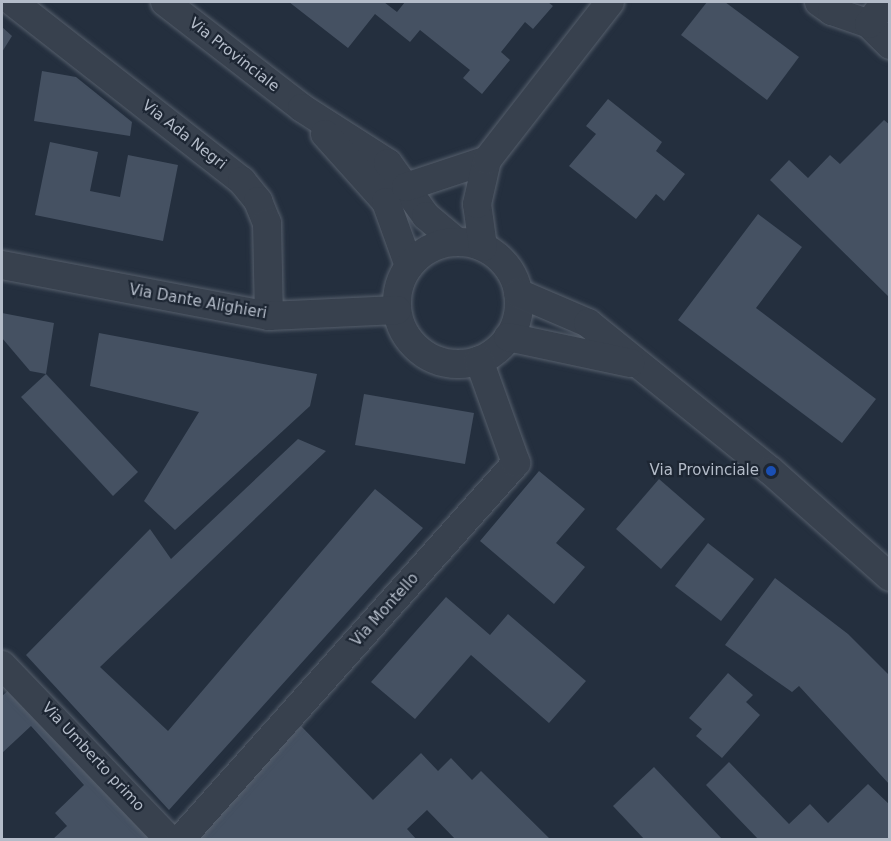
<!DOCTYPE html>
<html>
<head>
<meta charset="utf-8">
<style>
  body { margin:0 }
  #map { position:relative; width:891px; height:841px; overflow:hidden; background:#242f3e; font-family:"DejaVu Sans",sans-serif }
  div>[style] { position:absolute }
  .building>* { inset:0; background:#455162 }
  .roads { filter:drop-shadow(0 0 2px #565f6c) drop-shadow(0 0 2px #565f6c) }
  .street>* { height:28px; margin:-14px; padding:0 14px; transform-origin:14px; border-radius:14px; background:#38414e }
  .street>.ring { margin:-14px; padding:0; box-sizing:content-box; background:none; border:28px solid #38414e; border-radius:50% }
  .dots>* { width:16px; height:16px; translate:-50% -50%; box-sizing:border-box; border:3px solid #1d2633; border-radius:50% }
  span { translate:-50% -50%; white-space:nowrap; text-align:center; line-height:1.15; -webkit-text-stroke:4.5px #1d2633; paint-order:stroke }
  .street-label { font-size:15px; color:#b4bcc9 }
  .poi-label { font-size:15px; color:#b4bcc9 }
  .right { translate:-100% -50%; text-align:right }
  .frame { position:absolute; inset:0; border:3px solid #b4bcc9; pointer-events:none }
</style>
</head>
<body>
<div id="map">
  <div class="building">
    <div style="clip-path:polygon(289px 2px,384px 2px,397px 12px,405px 2px,548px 2px,553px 6px,533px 29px,525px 22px,501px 52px,510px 60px,482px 94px,463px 78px,470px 70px,420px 30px,410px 42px,375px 14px,348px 48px)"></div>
    <div style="clip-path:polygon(707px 2px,725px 2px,799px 57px,767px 100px,681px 35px)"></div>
    <div style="clip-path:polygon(2px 27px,12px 36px,2px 52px)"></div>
    <div style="clip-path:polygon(42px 71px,76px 77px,132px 122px,130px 136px,34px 121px)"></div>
    <div style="clip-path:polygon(608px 99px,662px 142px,656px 151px,685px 174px,664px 201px,656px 194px,636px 219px,569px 166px,596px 134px,586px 126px)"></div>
    <div style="clip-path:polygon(884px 120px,890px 125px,890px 298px,770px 180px,789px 160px,808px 178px,830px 155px,840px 164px)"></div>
    <div style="clip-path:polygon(50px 142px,98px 152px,90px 191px,120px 197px,128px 155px,178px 165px,163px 241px,35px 215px)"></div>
    <div style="clip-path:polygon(758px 214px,802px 247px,756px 308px,876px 399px,842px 443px,678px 320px)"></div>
    <div style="clip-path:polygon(2px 313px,54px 323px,46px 374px,30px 371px,2px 338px)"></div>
    <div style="clip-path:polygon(99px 333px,317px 374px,310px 406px,175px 530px,144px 501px,199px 412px,90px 386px)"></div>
    <div style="clip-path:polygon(46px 374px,138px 472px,113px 496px,21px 397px)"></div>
    <div style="clip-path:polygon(364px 394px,474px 413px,465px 464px,355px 445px)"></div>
    <div style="clip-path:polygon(298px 439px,326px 451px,100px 667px,168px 731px,375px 489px,423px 528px,169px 810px,26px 655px,150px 529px,171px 559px)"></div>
    <div style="clip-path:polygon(539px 471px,585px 509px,556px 543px,585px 567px,554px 604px,480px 541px)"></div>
    <div style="clip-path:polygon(659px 479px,705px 519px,661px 569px,616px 529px)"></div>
    <div style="clip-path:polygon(708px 543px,754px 579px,721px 621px,675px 586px)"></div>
    <div style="clip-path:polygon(775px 578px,848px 634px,890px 676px,890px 785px,799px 686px,792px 692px,725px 645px)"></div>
    <div style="clip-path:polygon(446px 597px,490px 635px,508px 614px,586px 681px,549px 723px,471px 655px,415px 719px,371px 682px)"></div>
    <div style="clip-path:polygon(728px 673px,753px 695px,746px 702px,760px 715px,722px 758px,696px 736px,702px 729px,689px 718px)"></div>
    <div style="clip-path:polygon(19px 681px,162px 840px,52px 840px,67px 826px,55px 813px,84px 785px,31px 726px,2px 753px,2px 696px)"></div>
    <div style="clip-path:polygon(301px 726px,373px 800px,421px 753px,438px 771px,451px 758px,472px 780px,481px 771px,551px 840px,456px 840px,427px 810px,407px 829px,417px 840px,194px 840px)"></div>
    <div style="clip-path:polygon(729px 762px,789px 824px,810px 804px,828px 823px,868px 784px,890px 805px,890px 840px,759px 840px,706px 785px)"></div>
    <div style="clip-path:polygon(654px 767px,723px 840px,645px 840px,613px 806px)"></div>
  </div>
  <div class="roads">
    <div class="street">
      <div style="left:13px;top:2px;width:291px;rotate:38deg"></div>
      <div style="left:242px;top:181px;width:26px;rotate:51deg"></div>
      <div style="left:258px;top:201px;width:24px;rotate:68deg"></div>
      <div style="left:267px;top:223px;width:93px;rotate:88.8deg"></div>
      <div style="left:165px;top:2px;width:173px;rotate:37.7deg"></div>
      <div style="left:302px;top:108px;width:102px;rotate:32.6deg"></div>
      <div style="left:388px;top:163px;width:65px;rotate:54.4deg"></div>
      <div style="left:426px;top:216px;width:40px;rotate:40deg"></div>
      <div style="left:819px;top:2px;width:16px;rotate:35deg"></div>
      <div style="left:832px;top:11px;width:39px;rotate:19deg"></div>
      <div style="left:869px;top:24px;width:30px;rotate:45deg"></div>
      <div style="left:869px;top:24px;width:27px;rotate:-54deg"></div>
      <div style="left:325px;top:134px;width:91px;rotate:48.1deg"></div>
      <div style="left:386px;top:202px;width:68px;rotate:70.2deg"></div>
      <div style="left:406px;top:187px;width:85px;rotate:-18.4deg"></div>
      <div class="ring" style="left:397px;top:242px;width:94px;height:94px"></div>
      <div style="left:483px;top:247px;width:43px;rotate:-97.9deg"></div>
      <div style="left:477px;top:204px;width:45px;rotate:-77.2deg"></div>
      <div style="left:487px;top:160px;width:200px;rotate:-52.1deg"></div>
      <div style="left:2px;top:265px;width:272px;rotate:10.8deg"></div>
      <div style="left:269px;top:316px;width:128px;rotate:-2.7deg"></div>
      <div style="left:518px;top:293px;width:76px;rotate:23.2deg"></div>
      <div style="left:588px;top:323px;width:235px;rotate:39deg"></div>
      <div style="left:771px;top:471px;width:159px;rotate:41.7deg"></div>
      <div style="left:508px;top:337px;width:125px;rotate:12deg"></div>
      <div style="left:2px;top:665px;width:243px;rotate:46.2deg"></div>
      <div style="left:180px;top:840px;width:505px;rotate:-48.29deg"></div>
      <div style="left:516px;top:463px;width:109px;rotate:-109.8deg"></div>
    </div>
  </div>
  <div class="dots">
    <div style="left:771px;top:471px;background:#1a4fb4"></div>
  </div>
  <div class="street-label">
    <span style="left:234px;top:55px;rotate:38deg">Via Provinciale</span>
    <span style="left:184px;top:135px;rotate:38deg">Via Ada Negri</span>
    <span style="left:198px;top:302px;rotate:10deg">Via Dante Alighieri</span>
    <span style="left:385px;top:610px;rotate:-48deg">Via Montello</span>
    <span style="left:93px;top:757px;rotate:47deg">Via Umberto primo</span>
  </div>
  <div class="poi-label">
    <span class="right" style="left:759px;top:471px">Via Provinciale</span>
  </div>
  <div class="frame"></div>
</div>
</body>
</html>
